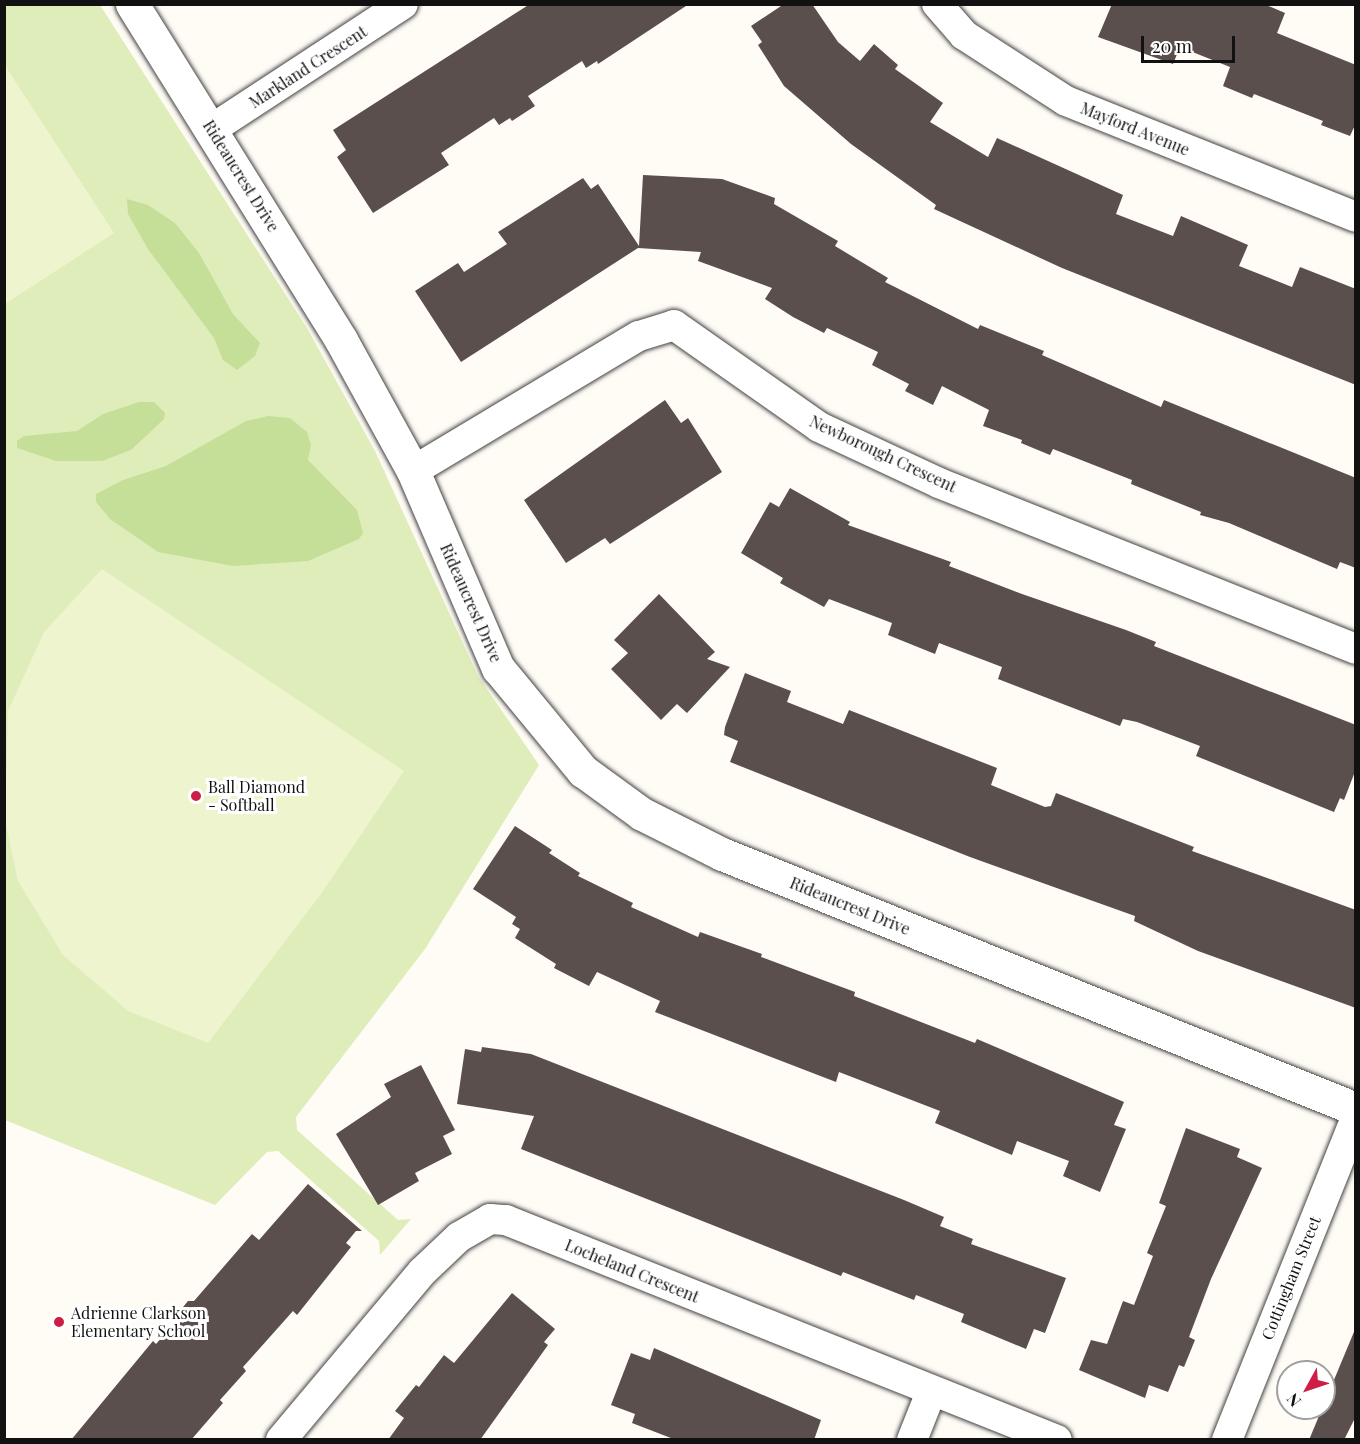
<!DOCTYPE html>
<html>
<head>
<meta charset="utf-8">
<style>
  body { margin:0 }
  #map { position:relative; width:1360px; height:1444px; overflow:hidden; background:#fffbf5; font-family:"Playfair Display",serif }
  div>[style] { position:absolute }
  .green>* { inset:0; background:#deedba }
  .forest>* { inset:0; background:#c5df98 }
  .pitch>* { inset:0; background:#eef4cd }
  .building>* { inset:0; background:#5a4f4c }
  .roads { filter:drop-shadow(0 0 2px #444) drop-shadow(0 0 2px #444) }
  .minor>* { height:30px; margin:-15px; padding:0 15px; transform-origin:15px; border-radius:15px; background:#fff }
  .tertiary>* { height:33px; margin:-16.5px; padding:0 16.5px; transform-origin:16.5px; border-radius:16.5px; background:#fff }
  .dots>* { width:16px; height:16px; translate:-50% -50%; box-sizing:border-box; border:3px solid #fff; border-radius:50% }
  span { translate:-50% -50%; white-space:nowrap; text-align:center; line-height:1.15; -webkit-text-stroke:6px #fff; paint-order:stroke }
  .street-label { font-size:16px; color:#111 }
  .poi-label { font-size:16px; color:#111 }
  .left { translate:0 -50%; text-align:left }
  .frame { position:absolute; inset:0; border:6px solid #111; pointer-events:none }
  .north { position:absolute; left:1276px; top:1360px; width:60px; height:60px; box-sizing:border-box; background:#fff; border:2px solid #a0a0a0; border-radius:50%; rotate:230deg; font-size:16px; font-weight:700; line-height:24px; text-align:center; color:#111 }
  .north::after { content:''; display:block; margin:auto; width:21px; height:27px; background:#cc1e47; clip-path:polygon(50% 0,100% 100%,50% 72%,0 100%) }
  .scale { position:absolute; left:1141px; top:36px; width:94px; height:27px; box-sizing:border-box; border:3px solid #111; border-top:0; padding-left:8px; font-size:18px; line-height:21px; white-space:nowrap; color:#111; -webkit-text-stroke:4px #fff; paint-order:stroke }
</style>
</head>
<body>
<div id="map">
  <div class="green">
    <div style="clip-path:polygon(4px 5px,100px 5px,307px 328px,375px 451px,478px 676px,539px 765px,425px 949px,296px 1117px,297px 1130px,398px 1220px,411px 1219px,380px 1255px,379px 1241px,278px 1151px,267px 1152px,215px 1205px,5px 1120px)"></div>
  </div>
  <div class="forest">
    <div style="clip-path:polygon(127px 199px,148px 205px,175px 223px,199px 253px,233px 314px,260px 343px,255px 356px,237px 370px,223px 360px,214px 338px,148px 249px,128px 214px)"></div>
    <div style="clip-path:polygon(139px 402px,154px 402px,165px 413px,164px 419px,131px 450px,102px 461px,56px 461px,17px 448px,17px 441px,24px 436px,77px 431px,103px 414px)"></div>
    <div style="clip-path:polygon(268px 416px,290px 418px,307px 432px,311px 445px,308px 460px,357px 510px,363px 533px,359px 539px,308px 561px,233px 566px,158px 552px,110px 519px,96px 502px,96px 494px,123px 480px,166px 466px,246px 421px)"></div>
  </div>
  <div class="pitch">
    <div style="clip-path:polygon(4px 64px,114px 233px,5px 304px,4px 304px)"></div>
    <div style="clip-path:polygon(102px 569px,404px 771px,321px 894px,208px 1043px,128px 1011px,63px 955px,18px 881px,5px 821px,8px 711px,44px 632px)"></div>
  </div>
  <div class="building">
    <div style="clip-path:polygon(530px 4px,689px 4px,598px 64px,597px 61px,586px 68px,582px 61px,528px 96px,535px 106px,512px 121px,510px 118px,499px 125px,494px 118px,441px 153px,449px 165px,373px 213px,337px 157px,346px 150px,333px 130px)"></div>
    <div style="clip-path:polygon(784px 4px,812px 4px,838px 42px,860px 61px,874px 44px,898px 65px,895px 69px,943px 103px,930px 122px,988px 157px,997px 138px,1123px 195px,1116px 214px,1173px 236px,1181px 216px,1248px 245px,1239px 266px,1292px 287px,1300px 267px,1356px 289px,1356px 385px,1062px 268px,934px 209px,936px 205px,851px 144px,784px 86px,758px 45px,762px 42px,751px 26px)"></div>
    <div style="clip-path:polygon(1112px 4px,1264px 4px,1285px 13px,1277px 33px,1356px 65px,1356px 123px,1350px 136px,1321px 125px,1323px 121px,1254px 94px,1252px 98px,1223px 86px,1230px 67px,1180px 47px,1173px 64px,1098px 37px)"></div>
    <div style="clip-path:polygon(643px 175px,722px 179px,775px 198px,774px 204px,838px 241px,835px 246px,888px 278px,885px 282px,978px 329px,980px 325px,1044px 351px,1042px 355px,1161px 407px,1164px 400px,1356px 478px,1356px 568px,1340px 562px,1337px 569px,1229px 523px,1200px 515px,1201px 512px,1131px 484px,1132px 480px,1053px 449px,1050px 455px,1021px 443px,1022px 440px,983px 426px,989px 410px,942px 386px,933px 405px,905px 391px,909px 384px,872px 365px,878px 352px,827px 328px,824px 333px,793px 317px,765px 299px,772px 288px,698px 261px,701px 252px,638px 248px,461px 362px,415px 291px,458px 263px,464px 272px,507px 244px,498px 232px,583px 178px,591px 189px,598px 184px,639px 246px)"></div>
    <div style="clip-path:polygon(665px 400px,681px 423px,688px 418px,722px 472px,610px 544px,605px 538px,566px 563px,524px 500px)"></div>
    <div style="clip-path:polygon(790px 488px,850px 522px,848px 525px,951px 562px,949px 566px,1022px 594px,1126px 630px,1156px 642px,1154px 646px,1356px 725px,1356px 769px,1344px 800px,1340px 798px,1334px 812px,1196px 756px,1200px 746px,1137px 722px,1123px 719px,1120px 726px,998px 679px,1002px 667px,939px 643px,935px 654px,888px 635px,892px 623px,829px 599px,824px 607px,780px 583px,783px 578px,741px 553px,770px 502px,779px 507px)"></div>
    <div style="clip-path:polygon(659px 594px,715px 652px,707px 659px,730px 667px,687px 713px,677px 704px,661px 720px,611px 669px,628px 653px,614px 640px)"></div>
    <div style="clip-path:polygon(745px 673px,791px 691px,787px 702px,843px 724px,849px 710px,997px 768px,991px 785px,1045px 807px,1051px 806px,1056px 793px,1194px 847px,1192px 851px,1356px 910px,1356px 1008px,1198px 951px,1134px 921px,1135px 916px,970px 857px,730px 762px,738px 741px,724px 735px,725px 727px)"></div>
    <div style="clip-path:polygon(515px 826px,552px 850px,549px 853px,580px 873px,578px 876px,633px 903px,631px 907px,698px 937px,700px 932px,762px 954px,761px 957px,855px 992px,854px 996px,975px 1043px,977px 1039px,1124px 1102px,1114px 1125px,1126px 1129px,1100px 1192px,1063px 1176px,1069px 1161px,1017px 1141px,1012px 1155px,935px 1123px,940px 1111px,839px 1072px,836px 1082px,655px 1012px,660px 1001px,597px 972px,589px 986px,554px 968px,556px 964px,515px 938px,520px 929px,512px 924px,516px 917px,473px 889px)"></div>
    <div style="clip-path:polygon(482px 1047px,531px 1054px,904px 1200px,944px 1217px,940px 1226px,973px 1239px,971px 1244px,1066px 1278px,1045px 1333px,1034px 1329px,1026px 1349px,961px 1322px,964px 1314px,916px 1295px,914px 1300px,843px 1272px,841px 1276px,521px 1149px,534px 1116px,457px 1104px,465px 1049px,481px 1052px)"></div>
    <div style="clip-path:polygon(421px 1065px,455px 1130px,443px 1136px,452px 1154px,415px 1173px,419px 1181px,378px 1205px,336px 1134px,391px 1097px,384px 1084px)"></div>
    <div style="clip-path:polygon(1186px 1128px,1240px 1149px,1237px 1157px,1262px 1168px,1211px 1279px,1189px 1337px,1195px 1340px,1184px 1367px,1179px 1365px,1168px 1392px,1149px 1385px,1145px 1398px,1079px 1370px,1091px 1340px,1107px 1344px,1123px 1301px,1134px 1305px,1153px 1256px,1147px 1253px,1166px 1206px,1159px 1203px)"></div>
    <div style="clip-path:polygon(308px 1184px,362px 1231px,356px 1231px,346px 1243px,351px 1247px,297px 1315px,293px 1311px,243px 1367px,246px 1371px,220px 1400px,223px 1403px,191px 1440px,71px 1440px,153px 1341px,156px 1344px,179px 1318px,179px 1312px,188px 1301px,194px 1301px,252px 1234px,259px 1240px)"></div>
    <div style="clip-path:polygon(512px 1293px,555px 1329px,544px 1342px,548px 1345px,480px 1440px,388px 1440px,404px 1418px,395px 1411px,416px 1385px,419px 1387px,444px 1355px,454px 1363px)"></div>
    <div style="clip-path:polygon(1356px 1327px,1356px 1416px,1344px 1440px,1309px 1440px)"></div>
    <div style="clip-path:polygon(654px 1348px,821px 1420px,814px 1440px,676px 1440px,632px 1423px,635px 1414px,611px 1405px,631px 1353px,650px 1360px)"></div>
  </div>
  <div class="roads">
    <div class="minor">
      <div style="left:937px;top:4px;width:41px;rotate:48.9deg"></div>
      <div style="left:964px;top:35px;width:121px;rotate:32.9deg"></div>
      <div style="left:1066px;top:101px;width:312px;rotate:21.8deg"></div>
      <div style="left:212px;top:129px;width:228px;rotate:-33.2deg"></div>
      <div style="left:413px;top:471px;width:263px;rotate:-30.9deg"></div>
      <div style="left:639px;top:336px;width:37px;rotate:-17deg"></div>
      <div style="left:674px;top:325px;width:177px;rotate:35.1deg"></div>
      <div style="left:819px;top:427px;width:132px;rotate:25deg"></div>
      <div style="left:939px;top:483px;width:449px;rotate:21.7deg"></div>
      <div style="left:281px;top:1440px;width:219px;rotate:-50deg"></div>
      <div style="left:422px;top:1272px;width:51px;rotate:-43.4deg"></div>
      <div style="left:459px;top:1237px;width:36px;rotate:-30deg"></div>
      <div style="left:490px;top:1219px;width:16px;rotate:4deg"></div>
      <div style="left:506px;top:1220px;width:593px;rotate:21.77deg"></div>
      <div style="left:912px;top:1440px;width:52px;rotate:-68.4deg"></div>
      <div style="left:1227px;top:1440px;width:348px;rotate:-68.2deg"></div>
    </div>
    <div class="tertiary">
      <div style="left:132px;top:4px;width:396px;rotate:58.1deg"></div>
      <div style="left:341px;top:340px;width:149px;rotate:61.2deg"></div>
      <div style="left:413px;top:471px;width:215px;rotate:66.7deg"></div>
      <div style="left:498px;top:668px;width:134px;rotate:50.5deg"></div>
      <div style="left:583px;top:771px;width:73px;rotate:36.1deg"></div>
      <div style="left:642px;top:814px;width:89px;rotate:26.6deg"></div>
      <div style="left:722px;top:854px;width:683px;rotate:21.91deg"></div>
    </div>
  </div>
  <div class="dots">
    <div style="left:196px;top:796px;background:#cc1e47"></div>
    <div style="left:59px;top:1322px;background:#cc1e47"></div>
  </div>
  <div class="street-label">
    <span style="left:308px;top:67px;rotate:-33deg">Markland Crescent</span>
    <span style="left:1135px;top:129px;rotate:22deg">Mayford Avenue</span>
    <span style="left:241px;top:176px;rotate:58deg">Rideaucrest Drive</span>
    <span style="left:883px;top:454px;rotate:25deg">Newborough Crescent</span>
    <span style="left:471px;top:603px;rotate:66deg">Rideaucrest Drive</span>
    <span style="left:850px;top:906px;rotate:22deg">Rideaucrest Drive</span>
    <span style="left:632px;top:1271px;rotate:22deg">Locheland Crescent</span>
    <span style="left:1291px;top:1278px;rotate:-68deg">Cottingham Street</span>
  </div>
  <div class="poi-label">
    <span class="left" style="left:208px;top:796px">Ball Diamond<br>- Softball</span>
    <span class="left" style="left:71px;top:1322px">Adrienne Clarkson<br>Elementary School</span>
  </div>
  <div class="frame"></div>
  <div class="north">N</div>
  <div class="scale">20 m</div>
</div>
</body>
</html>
